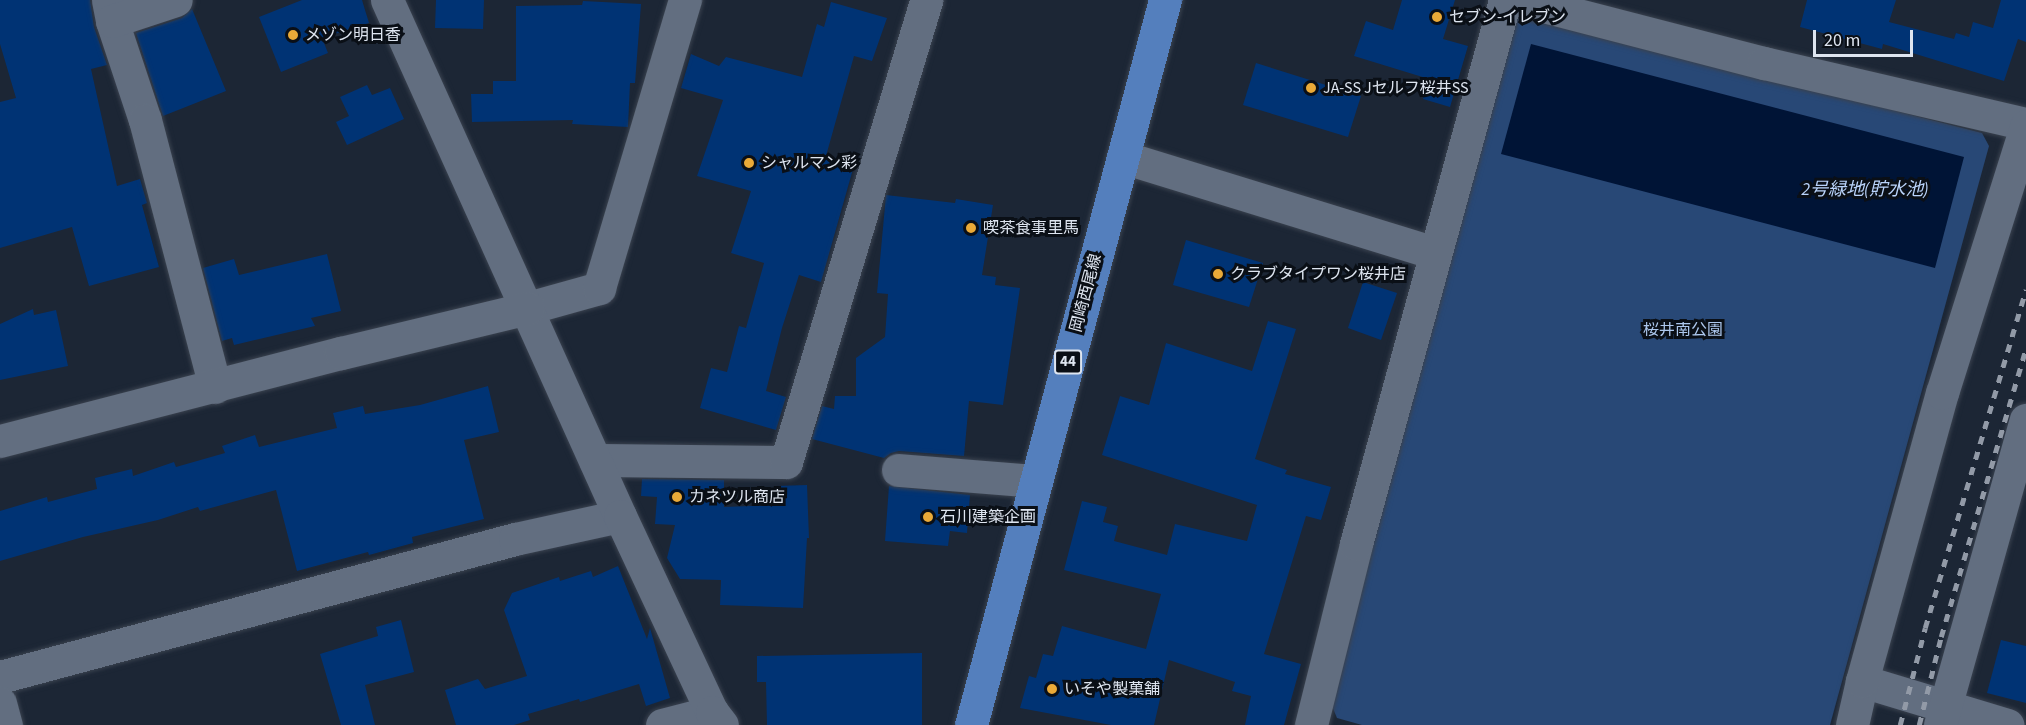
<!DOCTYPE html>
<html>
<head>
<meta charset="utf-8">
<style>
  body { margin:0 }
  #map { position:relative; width:2026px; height:725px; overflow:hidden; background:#1c2635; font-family:"Source Sans 3","Noto Sans JP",sans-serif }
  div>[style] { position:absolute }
  .green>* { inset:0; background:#284876 }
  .water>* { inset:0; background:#001436 }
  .building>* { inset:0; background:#003374 }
  .roads { filter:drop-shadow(0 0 2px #3a424f) drop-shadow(0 0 2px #3a424f) }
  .minor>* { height:33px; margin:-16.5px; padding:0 16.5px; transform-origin:16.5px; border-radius:16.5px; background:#626e80 }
  .tertiary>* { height:33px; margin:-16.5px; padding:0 16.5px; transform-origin:16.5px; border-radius:16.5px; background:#626e80 }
  .primary>* { height:33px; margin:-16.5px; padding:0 16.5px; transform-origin:16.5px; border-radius:16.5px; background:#547fbd }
  .rail>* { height:4.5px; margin-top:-2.25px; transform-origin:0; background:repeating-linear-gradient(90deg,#929aa7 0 8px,transparent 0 16px) }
  .dots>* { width:16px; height:16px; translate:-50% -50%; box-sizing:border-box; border:3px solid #0a0f16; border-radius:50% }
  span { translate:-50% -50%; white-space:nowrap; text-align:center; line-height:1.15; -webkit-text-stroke:6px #0a0f16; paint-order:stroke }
  .shield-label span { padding:2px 4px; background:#0a0f16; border:2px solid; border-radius:4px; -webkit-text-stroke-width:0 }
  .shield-label { font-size:15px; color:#dee5f0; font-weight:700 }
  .poi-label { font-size:16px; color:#dee5f0 }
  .left { translate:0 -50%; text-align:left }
  .street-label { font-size:16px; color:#dee5f0 }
  .park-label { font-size:16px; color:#acc7ed }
  .water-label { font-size:18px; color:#b9d3fa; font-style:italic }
  .scale { position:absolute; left:1813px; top:30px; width:100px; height:27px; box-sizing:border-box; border:3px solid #dee5f0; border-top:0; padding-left:8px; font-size:18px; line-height:21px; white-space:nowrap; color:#dee5f0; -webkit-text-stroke:4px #0a0f16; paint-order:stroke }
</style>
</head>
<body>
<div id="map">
  <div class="green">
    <div style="clip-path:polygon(1525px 16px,1982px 133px,1989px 146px,1830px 725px,1362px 725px,1337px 718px,1329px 699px,1509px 23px)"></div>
  </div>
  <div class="water">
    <div style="clip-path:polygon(1531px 44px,1964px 157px,1935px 268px,1501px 154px)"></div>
  </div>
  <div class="building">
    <div style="clip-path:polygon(0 0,90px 0,94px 27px,107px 65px,91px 69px,117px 186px,140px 179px,147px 203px,142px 205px,159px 267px,89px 286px,72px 227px,0 248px,0 102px,16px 98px,0 44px)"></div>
    <div style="clip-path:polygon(302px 0,362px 0,369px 23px,322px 38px,328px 53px,281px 72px,259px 17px)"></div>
    <div style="clip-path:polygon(436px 0,484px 0,483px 29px,435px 28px)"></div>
    <div style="clip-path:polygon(1402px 0,1455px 0,1443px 39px,1468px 46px,1450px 107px,1423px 99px,1429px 79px,1354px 56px,1366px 21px,1393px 30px)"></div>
    <div style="clip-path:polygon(1807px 0,1896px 0,1889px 22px,1954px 39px,1956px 33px,1969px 37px,1973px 22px,1993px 28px,2001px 0,2026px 0,2026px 42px,2018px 39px,2004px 81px,1883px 44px,1882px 49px,1800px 27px)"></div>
    <div style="clip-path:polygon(583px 1px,641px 4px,635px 83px,630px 83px,628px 127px,572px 124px,573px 120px,472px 122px,471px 94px,493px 94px,493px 81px,516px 81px,516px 6px,582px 5px)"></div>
    <div style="clip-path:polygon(831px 2px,887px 18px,872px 61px,854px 56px,826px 156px,855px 162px,821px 282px,799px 275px,782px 328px,766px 391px,786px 397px,776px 430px,700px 408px,711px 368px,727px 372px,739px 326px,746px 328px,764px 263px,731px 253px,751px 191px,697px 176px,723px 100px,681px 88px,691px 54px,719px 66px,726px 57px,802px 77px,817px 24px,824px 27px)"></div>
    <div style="clip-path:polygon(192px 9px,226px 91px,163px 116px,136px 33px,182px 18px)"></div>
    <div style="clip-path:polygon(1256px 63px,1361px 96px,1348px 137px,1243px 105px)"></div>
    <div style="clip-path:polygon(367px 85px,372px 95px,390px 88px,404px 119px,347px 145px,336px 122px,349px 116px,340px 97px)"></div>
    <div style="clip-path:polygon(886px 195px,955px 203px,956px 199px,993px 205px,982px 275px,996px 277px,995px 285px,1020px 288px,1003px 405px,969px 401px,964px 456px,899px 451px,891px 453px,884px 458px,812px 439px,822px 406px,834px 409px,835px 396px,856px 396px,856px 358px,885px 337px,888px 294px,877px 293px)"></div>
    <div style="clip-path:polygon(1186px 240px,1263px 263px,1249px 307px,1173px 285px)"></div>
    <div style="clip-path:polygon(327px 254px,341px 311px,311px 318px,315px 326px,234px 345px,232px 338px,222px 341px,203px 268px,234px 259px,239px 275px)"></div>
    <div style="clip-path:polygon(1363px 282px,1397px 293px,1381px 340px,1348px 328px)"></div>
    <div style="clip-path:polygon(33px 309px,34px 315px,56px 310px,68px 366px,0 380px,0 324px)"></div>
    <div style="clip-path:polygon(1268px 321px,1296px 329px,1255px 459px,1287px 470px,1285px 474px,1331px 487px,1321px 520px,1306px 516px,1264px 654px,1301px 664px,1284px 725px,1245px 725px,1251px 696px,1232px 691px,1235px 682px,1169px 660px,1154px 725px,1111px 725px,1020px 708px,1029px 676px,1036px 678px,1043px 654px,1053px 656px,1062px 626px,1146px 649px,1161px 594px,1064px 570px,1082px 501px,1107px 507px,1103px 522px,1118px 526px,1114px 541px,1167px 555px,1175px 524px,1247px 541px,1257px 505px,1102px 455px,1120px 396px,1149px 405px,1166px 343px,1252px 371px)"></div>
    <div style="clip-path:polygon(488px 386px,499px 432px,464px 440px,484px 519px,412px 537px,413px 543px,369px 555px,368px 552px,297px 571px,276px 490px,200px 511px,198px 507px,158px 520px,83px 537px,0 561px,0 511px,47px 497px,48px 502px,97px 489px,95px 478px,132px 469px,133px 476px,174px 462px,176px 467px,225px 453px,222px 446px,255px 435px,259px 447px,337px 428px,333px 413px,363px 406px,365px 414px,420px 405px)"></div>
    <div style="clip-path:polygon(642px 479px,724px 480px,724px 507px,777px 505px,777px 486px,807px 485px,809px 538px,807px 538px,803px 608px,720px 605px,721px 580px,680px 579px,667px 558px,675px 525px,655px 524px,657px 497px,641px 496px)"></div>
    <div style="clip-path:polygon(889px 486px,970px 495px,967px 533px,950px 531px,948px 546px,885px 541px)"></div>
    <div style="clip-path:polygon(618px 566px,647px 639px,650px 628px,670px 698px,646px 706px,639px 684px,580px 702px,579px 699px,528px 714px,530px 720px,514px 725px,456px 725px,445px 690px,478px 679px,485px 689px,527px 676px,504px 610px,512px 593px,559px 577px,560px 581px,591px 571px,593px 577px)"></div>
    <div style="clip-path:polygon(401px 620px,414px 672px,365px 685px,375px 725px,341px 725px,320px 654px,378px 636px,376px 627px)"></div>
    <div style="clip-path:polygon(2001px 640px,2026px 646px,2026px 703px,1987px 693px)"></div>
    <div style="clip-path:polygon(922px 653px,922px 725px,767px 725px,766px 682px,757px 682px,757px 656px)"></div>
  </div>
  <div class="roads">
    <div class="minor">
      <div style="left:108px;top:0;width:21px;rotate:79deg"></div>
      <div style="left:112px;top:21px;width:104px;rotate:71.6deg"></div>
      <div style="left:145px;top:120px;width:276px;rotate:75.3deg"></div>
      <div style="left:1520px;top:0;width:252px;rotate:14.5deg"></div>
      <div style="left:1764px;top:63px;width:269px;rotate:13.1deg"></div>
      <div style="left:112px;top:21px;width:67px;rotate:-18.2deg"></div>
      <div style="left:1123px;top:157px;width:326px;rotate:17.1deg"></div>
      <div style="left:528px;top:308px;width:74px;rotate:-15.7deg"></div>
      <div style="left:599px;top:288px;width:301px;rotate:-73.4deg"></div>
      <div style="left:595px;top:460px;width:191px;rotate:0.6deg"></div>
      <div style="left:786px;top:462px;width:483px;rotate:-73.1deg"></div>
      <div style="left:898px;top:470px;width:138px;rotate:4.6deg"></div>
      <div style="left:0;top:677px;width:533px;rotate:-15deg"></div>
      <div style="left:515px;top:539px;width:107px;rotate:-12.4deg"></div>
      <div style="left:1862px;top:681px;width:152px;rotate:16.8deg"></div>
      <div style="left:0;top:703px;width:23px;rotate:75deg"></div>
      <div style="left:662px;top:725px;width:52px;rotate:-14.6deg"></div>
      <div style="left:1311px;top:725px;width:187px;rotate:-76deg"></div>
      <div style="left:1356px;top:544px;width:564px;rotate:-74.68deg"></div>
      <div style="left:1852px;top:725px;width:45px;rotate:-77.2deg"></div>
      <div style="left:1862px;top:681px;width:299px;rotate:-74.5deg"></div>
      <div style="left:1942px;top:393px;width:280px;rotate:-72.5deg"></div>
      <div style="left:1940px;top:725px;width:317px;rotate:-74.3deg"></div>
    </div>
    <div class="tertiary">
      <div style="left:387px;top:0;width:566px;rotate:65.7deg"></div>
      <div style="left:620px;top:516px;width:217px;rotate:64.9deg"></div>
      <div style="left:712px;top:712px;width:16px;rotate:52deg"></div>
      <div style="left:0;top:441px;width:352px;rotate:-14.5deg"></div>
      <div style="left:341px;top:353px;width:192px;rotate:-13.5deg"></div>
    </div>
    <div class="primary">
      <div style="left:971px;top:725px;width:751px;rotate:-75.02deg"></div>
    </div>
  </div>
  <div class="rail">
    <div style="left:1900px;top:725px;width:100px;rotate:-75.5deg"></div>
    <div style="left:1925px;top:628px;width:353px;rotate:-73.4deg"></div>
    <div style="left:1919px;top:725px;width:91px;rotate:-76deg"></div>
    <div style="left:1941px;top:637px;width:301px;rotate:-73.6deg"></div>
  </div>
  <div class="dots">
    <div style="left:1437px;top:17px;background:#eaaa38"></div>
    <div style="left:293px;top:35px;background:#eaaa38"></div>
    <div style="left:1311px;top:88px;background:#eaaa38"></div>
    <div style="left:749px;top:163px;background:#eaaa38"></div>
    <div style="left:971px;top:228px;background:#eaaa38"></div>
    <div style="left:1218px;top:274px;background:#eaaa38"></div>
    <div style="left:677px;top:497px;background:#eaaa38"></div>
    <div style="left:928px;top:517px;background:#eaaa38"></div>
    <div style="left:1052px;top:689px;background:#eaaa38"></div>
  </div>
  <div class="shield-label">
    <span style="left:1068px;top:362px">44</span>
  </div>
  <div class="poi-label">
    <span class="left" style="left:1449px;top:17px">セブン-イレブン</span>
    <span class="left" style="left:305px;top:35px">メゾン明日香</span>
    <span class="left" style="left:1323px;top:88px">JA-SS Jセルフ桜井SS</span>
    <span class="left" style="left:761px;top:163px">シャルマン彩</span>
    <span class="left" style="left:983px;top:228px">喫茶食事里馬</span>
    <span class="left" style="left:1230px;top:274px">クラブタイプワン桜井店</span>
    <span class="left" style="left:689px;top:497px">カネツル商店</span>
    <span class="left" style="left:940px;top:517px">石川建築企画</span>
    <span class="left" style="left:1064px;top:689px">いそや製菓舗</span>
  </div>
  <div class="street-label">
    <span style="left:1086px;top:293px;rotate:-75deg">岡崎西尾線</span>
  </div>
  <div class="park-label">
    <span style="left:1683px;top:330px">桜井南公園</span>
  </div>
  <div class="water-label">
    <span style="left:1865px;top:190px">2号緑地(貯水池)</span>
  </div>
  <div class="scale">20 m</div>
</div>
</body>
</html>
